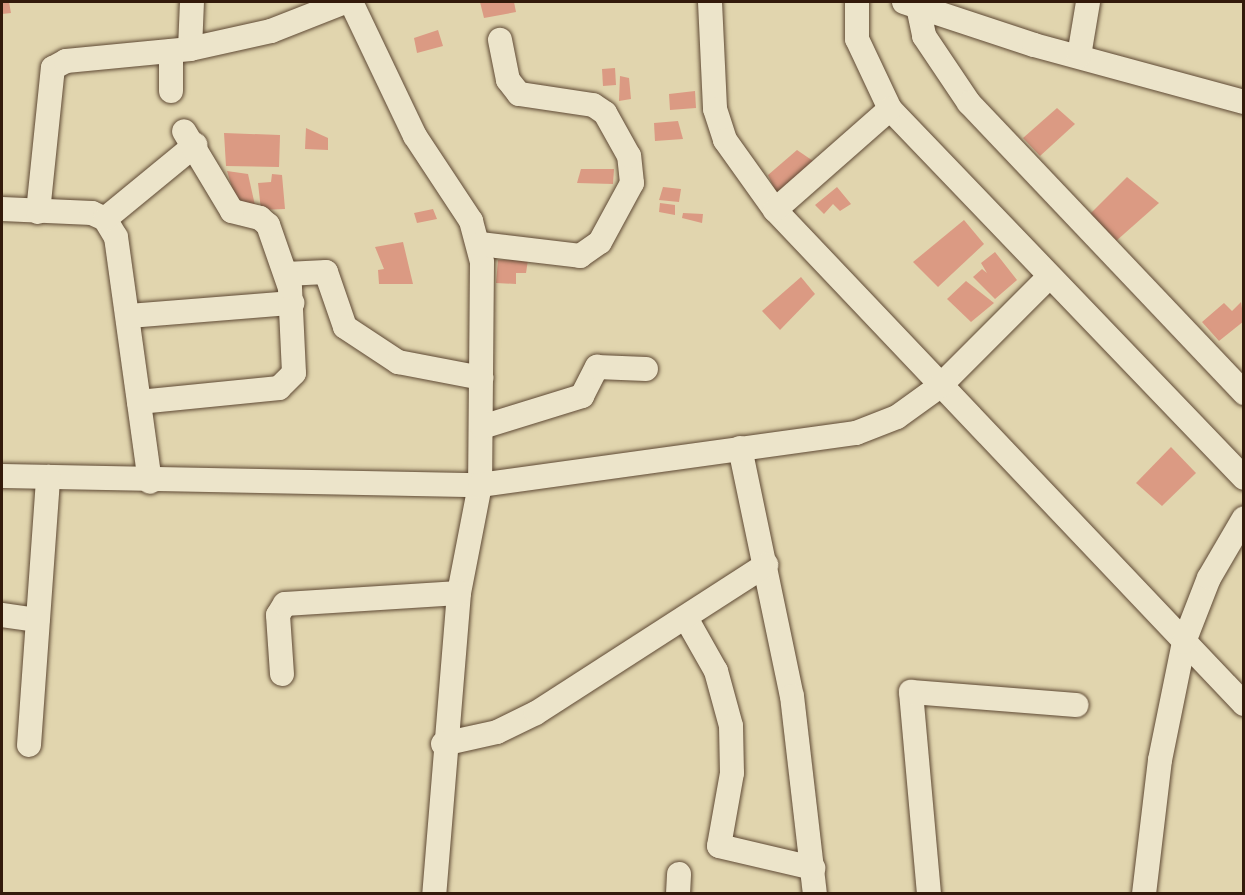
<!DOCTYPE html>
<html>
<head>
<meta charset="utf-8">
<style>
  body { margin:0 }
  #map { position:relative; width:1245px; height:895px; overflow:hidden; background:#e1d5ae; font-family:"Libre Caslon Text",serif }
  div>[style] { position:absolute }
  .building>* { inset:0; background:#db9a83 }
  .roads { filter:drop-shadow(0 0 2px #5e4934) drop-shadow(0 0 2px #5e4934) }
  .minor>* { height:24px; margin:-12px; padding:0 12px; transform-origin:12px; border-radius:12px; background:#ece4ca }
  span { translate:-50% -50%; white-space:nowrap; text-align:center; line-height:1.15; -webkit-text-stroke:6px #ece4ca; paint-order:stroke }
  .frame { position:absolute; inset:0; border:3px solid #331a0b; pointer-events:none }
</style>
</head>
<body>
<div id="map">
  <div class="building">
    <div style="clip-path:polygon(2px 2px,9px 2px,11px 13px,2px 14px)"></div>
    <div style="clip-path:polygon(480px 2px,514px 2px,516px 12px,484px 18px)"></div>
    <div style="clip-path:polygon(438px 30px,443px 46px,417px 53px,414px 38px)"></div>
    <div style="clip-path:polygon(615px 68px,616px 85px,603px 86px,602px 69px)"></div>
    <div style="clip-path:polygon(620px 76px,629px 78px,631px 99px,619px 101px)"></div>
    <div style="clip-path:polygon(695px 91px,696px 108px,670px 110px,669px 94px)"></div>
    <div style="clip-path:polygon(1057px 108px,1075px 124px,1040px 156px,1023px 138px)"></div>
    <div style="clip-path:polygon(678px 121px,683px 139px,655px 141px,654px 123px)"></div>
    <div style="clip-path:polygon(306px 128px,328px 138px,328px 150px,305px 149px)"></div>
    <div style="clip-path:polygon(224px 133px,280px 135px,279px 167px,226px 166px)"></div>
    <div style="clip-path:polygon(797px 150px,816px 163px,779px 199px,768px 175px)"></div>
    <div style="clip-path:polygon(581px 169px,614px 169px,613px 184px,577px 183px)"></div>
    <div style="clip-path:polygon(227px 171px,248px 174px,256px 210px,239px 211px)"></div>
    <div style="clip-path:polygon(272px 174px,282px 175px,285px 209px,261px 210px,258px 183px,271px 182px)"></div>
    <div style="clip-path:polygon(1127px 177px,1159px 203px,1116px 241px,1088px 216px)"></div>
    <div style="clip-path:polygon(663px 187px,681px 189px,679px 202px,659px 200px)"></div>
    <div style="clip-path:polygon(837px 187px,851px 204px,840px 211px,833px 204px,824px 214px,815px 205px)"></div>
    <div style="clip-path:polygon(660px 203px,675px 205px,675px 215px,659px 212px)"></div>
    <div style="clip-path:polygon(433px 209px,437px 219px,417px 223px,414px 213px)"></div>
    <div style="clip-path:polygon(683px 213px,703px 214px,702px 223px,682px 218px)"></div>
    <div style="clip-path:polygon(964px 220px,984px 244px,938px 287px,913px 262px)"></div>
    <div style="clip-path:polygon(403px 242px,413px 284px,379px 284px,378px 270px,384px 269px,375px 247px)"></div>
    <div style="clip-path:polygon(995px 252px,1017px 280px,995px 299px,973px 277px,982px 269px,987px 273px,981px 263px)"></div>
    <div style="clip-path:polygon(498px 260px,528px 260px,526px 273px,516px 273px,516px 284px,496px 283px)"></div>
    <div style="clip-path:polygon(801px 277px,815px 294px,780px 330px,762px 311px)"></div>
    <div style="clip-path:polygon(966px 281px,994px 303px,971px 322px,947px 299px)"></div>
    <div style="clip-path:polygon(1241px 302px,1244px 321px,1219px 341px,1202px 322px,1224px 303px,1232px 311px)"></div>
    <div style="clip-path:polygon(1171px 447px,1196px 473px,1162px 506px,1136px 483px)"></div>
  </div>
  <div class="roads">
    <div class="minor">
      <div style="left:351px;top:2px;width:148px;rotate:64.5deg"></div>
      <div style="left:415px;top:136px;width:102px;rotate:56.6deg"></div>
      <div style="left:471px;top:221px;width:42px;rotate:75deg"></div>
      <div style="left:482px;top:262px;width:223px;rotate:90.5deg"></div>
      <div style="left:480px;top:485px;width:110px;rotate:101deg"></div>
      <div style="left:459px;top:593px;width:302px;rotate:94.7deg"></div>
      <div style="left:710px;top:2px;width:107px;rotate:87.3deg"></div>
      <div style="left:715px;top:109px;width:33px;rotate:72deg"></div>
      <div style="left:725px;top:140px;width:86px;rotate:54.5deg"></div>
      <div style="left:775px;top:210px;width:681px;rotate:46.49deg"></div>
      <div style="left:857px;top:2px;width:37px;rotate:90deg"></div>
      <div style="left:857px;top:39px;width:77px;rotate:64.8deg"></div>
      <div style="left:890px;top:109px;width:511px;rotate:46.19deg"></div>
      <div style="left:904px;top:2px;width:137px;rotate:18.3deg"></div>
      <div style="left:1034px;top:45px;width:218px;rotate:15.2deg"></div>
      <div style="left:917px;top:2px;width:35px;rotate:78deg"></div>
      <div style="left:924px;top:36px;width:81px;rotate:56.1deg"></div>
      <div style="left:969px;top:103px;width:400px;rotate:46.5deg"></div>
      <div style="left:190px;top:49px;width:47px;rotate:-87.6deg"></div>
      <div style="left:1079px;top:56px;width:55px;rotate:-80.5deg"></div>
      <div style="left:171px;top:91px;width:40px;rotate:-90deg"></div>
      <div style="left:2px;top:209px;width:90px;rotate:2.5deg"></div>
      <div style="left:92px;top:213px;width:14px;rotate:25deg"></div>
      <div style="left:105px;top:219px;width:21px;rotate:59deg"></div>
      <div style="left:116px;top:237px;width:247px;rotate:82.1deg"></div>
      <div style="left:775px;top:210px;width:153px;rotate:-41.3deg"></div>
      <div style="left:38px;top:212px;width:145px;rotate:-84.1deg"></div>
      <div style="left:53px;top:68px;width:15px;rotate:-28deg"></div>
      <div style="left:66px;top:61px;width:125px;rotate:-5.5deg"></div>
      <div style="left:190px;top:49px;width:83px;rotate:-12.5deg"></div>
      <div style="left:271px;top:31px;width:79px;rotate:-21.4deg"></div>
      <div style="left:105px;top:219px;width:117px;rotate:-39.4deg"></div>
      <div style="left:480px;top:244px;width:101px;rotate:6.8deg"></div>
      <div style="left:580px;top:256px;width:24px;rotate:-35deg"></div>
      <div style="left:600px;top:242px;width:67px;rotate:-61.5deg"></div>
      <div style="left:632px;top:183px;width:27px;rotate:-96deg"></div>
      <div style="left:629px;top:156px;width:49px;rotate:-119.2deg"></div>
      <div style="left:605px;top:113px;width:14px;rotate:-146deg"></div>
      <div style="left:593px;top:105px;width:75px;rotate:-171.5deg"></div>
      <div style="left:519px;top:94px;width:18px;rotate:-128deg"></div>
      <div style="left:508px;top:80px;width:41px;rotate:-101.3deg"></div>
      <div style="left:286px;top:274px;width:40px;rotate:-2.9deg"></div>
      <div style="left:326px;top:272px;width:58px;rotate:70.9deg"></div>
      <div style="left:345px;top:327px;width:64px;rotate:33.4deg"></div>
      <div style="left:398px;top:362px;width:85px;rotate:10.9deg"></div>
      <div style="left:129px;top:316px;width:164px;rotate:-4.6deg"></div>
      <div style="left:139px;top:402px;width:141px;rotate:-5.7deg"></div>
      <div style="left:279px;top:388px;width:21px;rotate:-45deg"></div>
      <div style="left:294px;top:373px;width:85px;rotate:-92.7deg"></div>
      <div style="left:290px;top:288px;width:67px;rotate:-109.2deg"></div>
      <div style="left:268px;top:225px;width:11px;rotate:-139deg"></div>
      <div style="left:260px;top:218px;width:29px;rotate:-166deg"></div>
      <div style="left:232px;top:211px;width:93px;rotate:-121deg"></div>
      <div style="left:482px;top:427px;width:105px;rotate:-17.2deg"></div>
      <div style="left:582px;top:396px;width:33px;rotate:-63deg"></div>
      <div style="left:597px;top:367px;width:49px;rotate:2.3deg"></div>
      <div style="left:740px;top:448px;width:253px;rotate:78.2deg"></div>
      <div style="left:792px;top:696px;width:199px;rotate:83.4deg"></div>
      <div style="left:2px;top:476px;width:478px;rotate:1.1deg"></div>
      <div style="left:480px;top:485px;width:380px;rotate:-7.9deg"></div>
      <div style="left:856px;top:433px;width:44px;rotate:-21.3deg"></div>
      <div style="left:897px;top:417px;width:53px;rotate:-35.8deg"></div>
      <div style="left:940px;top:386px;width:154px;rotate:-45deg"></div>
      <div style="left:2px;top:615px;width:36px;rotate:8deg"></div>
      <div style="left:686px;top:618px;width:61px;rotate:60.5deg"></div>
      <div style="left:716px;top:671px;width:57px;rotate:74.7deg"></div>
      <div style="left:731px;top:726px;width:47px;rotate:88.8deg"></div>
      <div style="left:732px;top:773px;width:74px;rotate:100.1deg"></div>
      <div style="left:719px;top:846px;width:97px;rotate:13.2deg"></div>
      <div style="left:282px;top:674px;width:59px;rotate:-93.9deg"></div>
      <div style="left:278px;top:615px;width:13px;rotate:-58deg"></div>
      <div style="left:285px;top:604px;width:174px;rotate:-3.6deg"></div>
      <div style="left:443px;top:744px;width:55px;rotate:-12.5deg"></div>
      <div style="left:497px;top:732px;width:43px;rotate:-26deg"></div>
      <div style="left:536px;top:713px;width:274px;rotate:-32.8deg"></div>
      <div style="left:29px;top:745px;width:269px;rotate:-85.9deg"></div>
      <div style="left:678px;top:894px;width:20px;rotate:-87deg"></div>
      <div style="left:929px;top:894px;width:203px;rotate:-95.1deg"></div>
      <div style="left:911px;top:692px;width:166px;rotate:4.5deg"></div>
      <div style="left:1144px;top:894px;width:135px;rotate:-83.2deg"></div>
      <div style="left:1160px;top:760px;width:120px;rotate:-78.5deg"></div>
      <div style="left:1184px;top:642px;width:69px;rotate:-68.7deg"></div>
      <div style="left:1209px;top:578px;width:69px;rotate:-59.7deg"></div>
    </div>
  </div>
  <div class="frame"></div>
</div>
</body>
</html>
